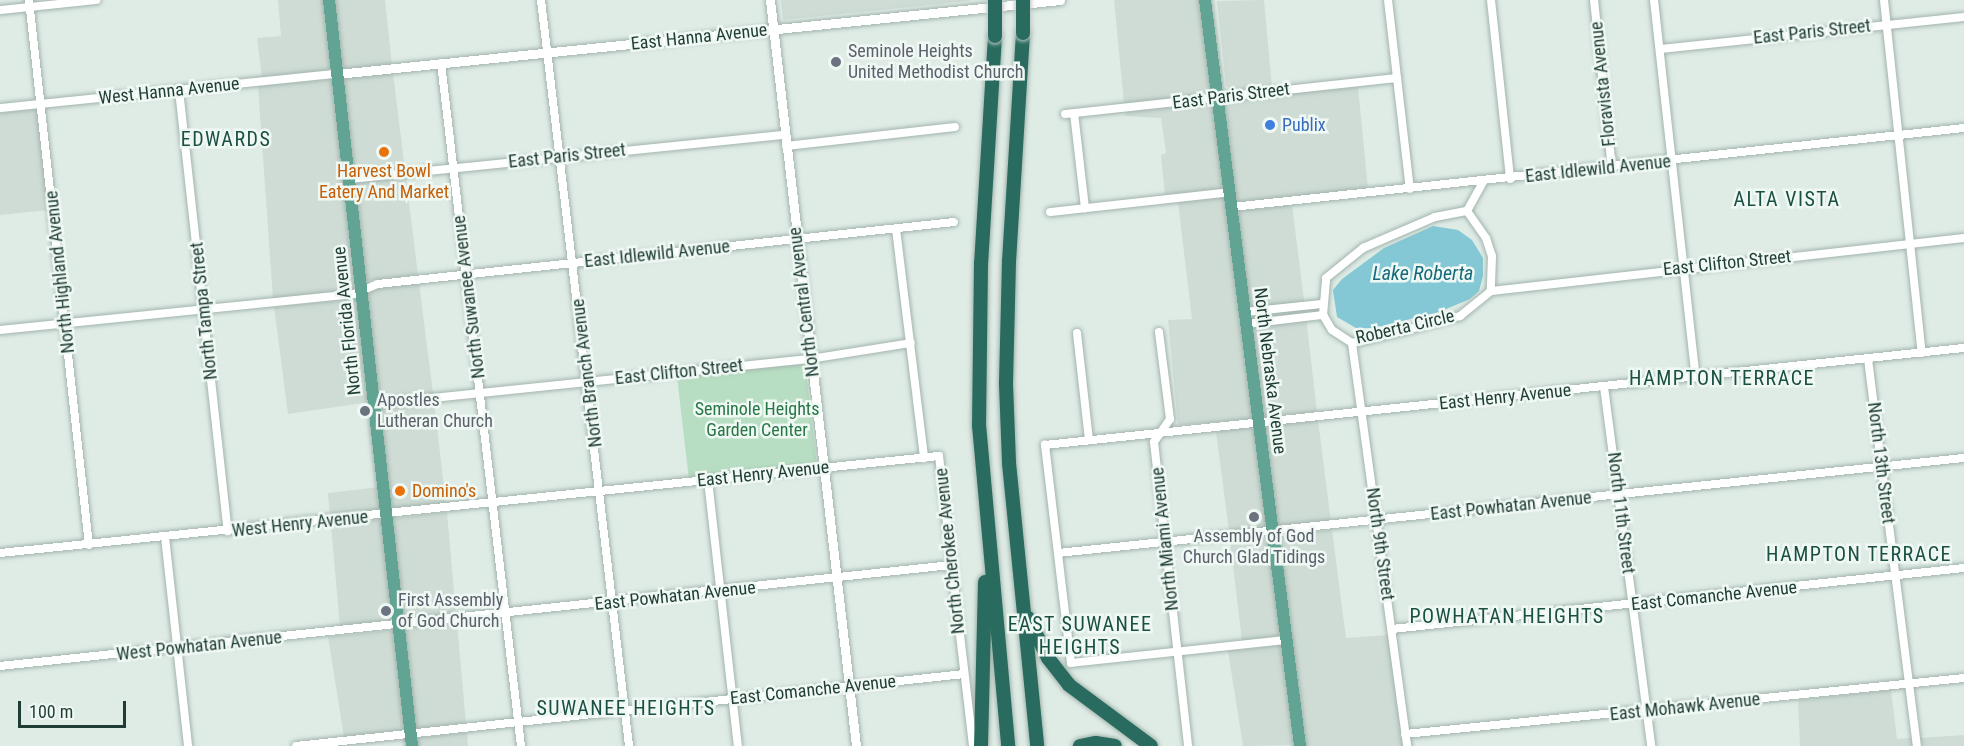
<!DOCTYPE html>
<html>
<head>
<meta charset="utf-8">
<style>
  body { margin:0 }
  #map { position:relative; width:1964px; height:746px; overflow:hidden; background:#dfece6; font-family:"Roboto Condensed",sans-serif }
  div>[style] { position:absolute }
  .built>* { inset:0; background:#cedcd5 }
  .green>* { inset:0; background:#b7dec2 }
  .water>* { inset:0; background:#84c8d5 }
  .roads { filter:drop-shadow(0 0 2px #a2b4ad) drop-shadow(0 0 2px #a2b4ad) }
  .minor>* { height:8px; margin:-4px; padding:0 4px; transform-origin:4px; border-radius:4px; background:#fff }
  .tertiary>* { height:9px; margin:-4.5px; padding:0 4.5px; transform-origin:4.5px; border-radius:4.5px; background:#fff }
  .primary>* { height:12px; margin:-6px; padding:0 6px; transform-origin:6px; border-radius:6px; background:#61a493 }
  .motorway>* { height:14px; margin:-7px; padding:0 7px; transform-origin:7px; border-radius:7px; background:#296b5e }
  .bridges { filter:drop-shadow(0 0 2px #c0c9c6) drop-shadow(0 0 2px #c0c9c6) }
  .motorway-bridge>* { height:14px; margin:-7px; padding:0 7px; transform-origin:7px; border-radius:7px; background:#296b5e }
  .dots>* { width:16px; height:16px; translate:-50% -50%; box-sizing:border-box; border:3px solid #f0f8f4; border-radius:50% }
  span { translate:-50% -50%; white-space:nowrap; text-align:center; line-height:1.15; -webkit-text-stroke:5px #f0f8f4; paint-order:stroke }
  .street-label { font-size:18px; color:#1f3d35 }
  .worship-label { font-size:18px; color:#5b616d }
  .left { translate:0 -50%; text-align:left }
  .shop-label { font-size:18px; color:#366cbe }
  .food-label { font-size:18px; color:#c56008 }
  .park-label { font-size:18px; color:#277646 }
  .neighbourhood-label { font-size:20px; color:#1a5043; letter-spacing:1.5px }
  .water-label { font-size:20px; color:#166a7c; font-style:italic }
  .scale { position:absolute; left:18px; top:701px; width:108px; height:27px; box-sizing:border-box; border:3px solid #1f3d35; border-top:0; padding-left:8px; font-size:18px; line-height:21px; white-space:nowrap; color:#1f3d35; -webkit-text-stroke:4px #f0f8f4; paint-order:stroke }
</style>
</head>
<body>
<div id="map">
  <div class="built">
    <div style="clip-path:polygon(278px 0,325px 0,333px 70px,262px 78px,257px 38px,281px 36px)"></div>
    <div style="clip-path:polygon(333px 0,385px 0,392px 65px,341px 70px)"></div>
    <div style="clip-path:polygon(781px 0,969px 0,970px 1px,783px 20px)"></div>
    <div style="clip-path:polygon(1114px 0,1202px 0,1213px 93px,1124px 104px)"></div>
    <div style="clip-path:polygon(1264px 0,1272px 87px,1231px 90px,1226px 85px,1217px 1px)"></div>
    <div style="clip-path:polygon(393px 73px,405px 170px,352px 175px,341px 78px)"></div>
    <div style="clip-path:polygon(334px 79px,358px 290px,273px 299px,258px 86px)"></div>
    <div style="clip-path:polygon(1358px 87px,1368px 189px,1235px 203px,1222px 100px)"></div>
    <div style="clip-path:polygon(1214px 101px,1225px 188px,1165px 195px,1161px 155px,1166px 153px,1161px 118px,1125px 116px,1125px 112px)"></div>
    <div style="clip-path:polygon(38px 109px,49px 210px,0 215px,0 113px)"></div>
    <div style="clip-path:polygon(406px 178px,418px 275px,365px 281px,353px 183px)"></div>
    <div style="clip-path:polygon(1226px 197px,1255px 419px,1178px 425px,1168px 320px,1192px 319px,1178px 202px)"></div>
    <div style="clip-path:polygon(1292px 205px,1305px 308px,1249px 314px,1236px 211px)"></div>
    <div style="clip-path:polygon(419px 283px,433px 393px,377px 399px,366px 289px)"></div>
    <div style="clip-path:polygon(359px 298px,370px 402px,288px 414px,274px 307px)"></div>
    <div style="clip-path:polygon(1306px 317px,1317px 412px,1262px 417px,1250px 323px)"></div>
    <div style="clip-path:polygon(434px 402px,446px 504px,390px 510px,378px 407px)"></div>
    <div style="clip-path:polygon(1318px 420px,1331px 522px,1276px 529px,1263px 426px)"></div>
    <div style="clip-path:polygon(1256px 427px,1268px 529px,1229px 531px,1216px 432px,1198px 432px)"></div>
    <div style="clip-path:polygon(380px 487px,382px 511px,330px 516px,328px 493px)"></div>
    <div style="clip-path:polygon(447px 512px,456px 615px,402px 621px,391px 519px)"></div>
    <div style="clip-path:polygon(383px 519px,395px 622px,340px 627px,331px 525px)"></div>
    <div style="clip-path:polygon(1332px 530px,1346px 638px,1389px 635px,1403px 746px,1303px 746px,1277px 537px)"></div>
    <div style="clip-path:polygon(1269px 537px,1282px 636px,1242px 641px,1230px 540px)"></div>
    <div style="clip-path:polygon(457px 623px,466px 724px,414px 730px,403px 629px)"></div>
    <div style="clip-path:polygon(396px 630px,407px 731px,344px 737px,328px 637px)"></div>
    <div style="clip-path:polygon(1283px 645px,1296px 745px,1243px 746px,1228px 651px)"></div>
    <div style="clip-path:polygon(1891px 690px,1897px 739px,1912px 738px,1913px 746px,1800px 746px,1798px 700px)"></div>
    <div style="clip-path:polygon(467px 732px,468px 746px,416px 746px,415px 738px)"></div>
    <div style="clip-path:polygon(1964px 735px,1964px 746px,1921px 746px,1920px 738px)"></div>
  </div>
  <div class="green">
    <div style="clip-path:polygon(805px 364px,817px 466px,689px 480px,677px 377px)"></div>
  </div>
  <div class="water">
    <div style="clip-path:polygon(1433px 226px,1458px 230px,1472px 240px,1483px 258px,1483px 276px,1479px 291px,1470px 299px,1439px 312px,1374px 328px,1356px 328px,1337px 317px,1333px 290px,1342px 279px,1384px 248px)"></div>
  </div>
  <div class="roads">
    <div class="minor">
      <div style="left:29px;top:0;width:548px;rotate:83.72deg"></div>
      <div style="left:541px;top:0;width:751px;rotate:83.27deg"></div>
      <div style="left:1388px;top:0;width:190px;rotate:83.4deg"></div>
      <div style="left:1491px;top:0;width:180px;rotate:83.9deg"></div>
      <div style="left:1594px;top:0;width:169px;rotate:83.9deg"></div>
      <div style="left:1654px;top:0;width:380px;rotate:83.7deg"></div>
      <div style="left:1884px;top:0;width:355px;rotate:83.9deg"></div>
      <div style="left:0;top:10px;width:97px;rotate:-5.9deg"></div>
      <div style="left:1660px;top:49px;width:306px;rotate:-6deg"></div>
      <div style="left:441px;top:63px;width:688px;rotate:83.32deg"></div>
      <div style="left:179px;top:90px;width:444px;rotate:83.7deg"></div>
      <div style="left:0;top:108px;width:339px;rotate:-5.8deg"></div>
      <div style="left:1074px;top:113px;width:96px;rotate:83.4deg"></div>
      <div style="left:1065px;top:114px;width:334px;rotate:-6.2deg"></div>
      <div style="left:786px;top:146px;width:170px;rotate:-6.4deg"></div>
      <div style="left:349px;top:179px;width:438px;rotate:-5.8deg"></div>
      <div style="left:1232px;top:207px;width:736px;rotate:-6.16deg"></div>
      <div style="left:1467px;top:211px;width:33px;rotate:55deg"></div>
      <div style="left:1486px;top:238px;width:19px;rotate:72deg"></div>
      <div style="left:1492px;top:256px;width:35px;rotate:92deg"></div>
      <div style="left:1491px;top:291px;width:40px;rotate:141deg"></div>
      <div style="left:1460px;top:316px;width:56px;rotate:165.5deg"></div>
      <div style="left:1406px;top:330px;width:56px;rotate:166.5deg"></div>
      <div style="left:1352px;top:343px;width:24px;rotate:-147deg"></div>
      <div style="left:1332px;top:330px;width:17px;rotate:-121deg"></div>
      <div style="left:1323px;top:315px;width:37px;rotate:-85deg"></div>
      <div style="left:1326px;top:278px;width:48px;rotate:-39deg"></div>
      <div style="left:1363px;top:248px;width:78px;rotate:-23.3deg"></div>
      <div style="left:1435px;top:217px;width:33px;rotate:-11deg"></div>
      <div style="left:1467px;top:211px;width:33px;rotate:-61deg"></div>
      <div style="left:1050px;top:212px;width:181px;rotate:-6.3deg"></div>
      <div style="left:896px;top:229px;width:231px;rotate:83deg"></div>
      <div style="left:1491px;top:291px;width:476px;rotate:-6.4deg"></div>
      <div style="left:1245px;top:312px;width:77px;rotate:-5.9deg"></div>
      <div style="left:1246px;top:324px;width:78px;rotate:-6.7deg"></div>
      <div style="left:0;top:330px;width:356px;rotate:-5.8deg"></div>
      <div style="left:354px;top:294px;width:26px;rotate:-23deg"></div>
      <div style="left:378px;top:284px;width:579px;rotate:-6.14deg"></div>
      <div style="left:1159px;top:332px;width:88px;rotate:82.8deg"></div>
      <div style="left:1170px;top:419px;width:28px;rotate:125deg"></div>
      <div style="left:1154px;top:442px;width:306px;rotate:83.6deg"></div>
      <div style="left:1077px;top:333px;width:108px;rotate:83.6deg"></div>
      <div style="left:1352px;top:343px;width:407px;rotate:82.2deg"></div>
      <div style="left:1868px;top:359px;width:390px;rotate:82.8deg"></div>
      <div style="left:1604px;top:387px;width:362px;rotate:82.5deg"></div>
      <div style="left:374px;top:404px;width:438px;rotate:-5.9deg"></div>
      <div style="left:810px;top:359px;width:102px;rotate:-9deg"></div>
      <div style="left:708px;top:480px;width:268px;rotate:83.6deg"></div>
      <div style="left:165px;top:537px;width:210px;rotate:83.7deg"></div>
      <div style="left:0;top:553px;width:944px;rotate:-5.9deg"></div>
      <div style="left:939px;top:456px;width:292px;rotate:83.3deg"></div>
      <div style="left:1058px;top:553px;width:911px;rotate:-5.99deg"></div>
      <div style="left:1392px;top:629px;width:575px;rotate:-6.09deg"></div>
      <div style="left:1286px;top:640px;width:216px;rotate:173.9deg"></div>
      <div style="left:1071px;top:663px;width:220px;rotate:-96.8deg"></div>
      <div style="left:1045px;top:445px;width:924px;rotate:-6.03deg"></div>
      <div style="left:0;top:666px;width:956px;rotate:-6.06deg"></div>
      <div style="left:1405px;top:734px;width:562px;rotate:-5.72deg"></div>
      <div style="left:296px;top:746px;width:672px;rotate:-6.15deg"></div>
    </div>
    <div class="tertiary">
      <div style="left:770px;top:0;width:751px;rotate:83.42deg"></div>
      <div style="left:337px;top:74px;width:727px;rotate:-5.84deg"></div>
    </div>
    <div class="primary">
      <div style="left:329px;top:0;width:751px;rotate:83.65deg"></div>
      <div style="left:1205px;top:0;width:752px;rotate:82.74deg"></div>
    </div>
    <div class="motorway">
      <div style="left:1023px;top:33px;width:228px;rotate:93.5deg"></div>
      <div style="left:1009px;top:261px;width:123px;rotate:91.4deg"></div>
      <div style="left:1006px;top:384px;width:79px;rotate:87.8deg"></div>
      <div style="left:1009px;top:463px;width:284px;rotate:84.3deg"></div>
      <div style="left:995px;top:36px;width:227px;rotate:93.5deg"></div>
      <div style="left:981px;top:263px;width:162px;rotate:90.7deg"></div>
      <div style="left:979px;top:425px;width:322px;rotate:84.8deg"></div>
      <div style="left:1028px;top:618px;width:45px;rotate:63.4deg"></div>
      <div style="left:1048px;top:658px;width:34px;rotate:52deg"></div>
      <div style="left:1069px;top:685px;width:102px;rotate:36.6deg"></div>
      <div style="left:981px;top:746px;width:164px;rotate:-88.6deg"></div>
      <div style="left:1080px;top:746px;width:16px;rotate:-11deg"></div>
      <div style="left:1096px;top:743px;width:19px;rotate:9deg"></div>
    </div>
  </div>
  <div class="bridges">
    <div class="motorway-bridge">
      <div style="left:995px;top:0;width:36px;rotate:90deg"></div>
      <div style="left:1023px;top:0;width:33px;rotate:90deg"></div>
    </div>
  </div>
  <div class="dots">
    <div style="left:836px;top:62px;background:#6b7280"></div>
    <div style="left:1270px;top:125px;background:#3f7fe0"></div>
    <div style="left:384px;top:152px;background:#e8710a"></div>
    <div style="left:365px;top:411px;background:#6b7280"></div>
    <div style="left:400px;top:491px;background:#e8710a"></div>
    <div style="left:1254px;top:517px;background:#6b7280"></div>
    <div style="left:386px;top:611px;background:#6b7280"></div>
  </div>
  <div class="street-label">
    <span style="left:1812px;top:32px;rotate:-6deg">East Paris Street</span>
    <span style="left:699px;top:37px;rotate:-6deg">East Hanna Avenue</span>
    <span style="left:1603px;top:84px;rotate:-96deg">Floravista Avenue</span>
    <span style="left:169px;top:91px;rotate:-6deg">West Hanna Avenue</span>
    <span style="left:1231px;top:96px;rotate:-7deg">East Paris Street</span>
    <span style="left:567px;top:156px;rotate:-6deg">East Paris Street</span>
    <span style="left:1598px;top:169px;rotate:-6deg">East Idlewild Avenue</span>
    <span style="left:657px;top:254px;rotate:-6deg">East Idlewild Avenue</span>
    <span style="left:1727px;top:263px;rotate:-6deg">East Clifton Street</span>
    <span style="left:60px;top:272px;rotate:-96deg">North Highland Avenue</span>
    <span style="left:469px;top:297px;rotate:-97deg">North Suwanee Avenue</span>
    <span style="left:804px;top:302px;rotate:-97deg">North Central Avenue</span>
    <span style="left:204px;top:311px;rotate:-96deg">North Tampa Street</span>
    <span style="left:347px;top:321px;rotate:-96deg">North Florida Avenue</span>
    <span style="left:1405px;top:327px;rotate:-13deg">Roberta Circle</span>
    <span style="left:1270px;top:371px;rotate:83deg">North Nebraska Avenue</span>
    <span style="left:679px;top:372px;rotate:-6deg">East Clifton Street</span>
    <span style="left:587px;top:373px;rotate:-97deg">North Branch Avenue</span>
    <span style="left:1505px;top:397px;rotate:-6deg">East Henry Avenue</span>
    <span style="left:1881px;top:463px;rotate:83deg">North 13th Street</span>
    <span style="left:763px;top:474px;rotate:-6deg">East Henry Avenue</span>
    <span style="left:1511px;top:506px;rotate:-6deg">East Powhatan Avenue</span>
    <span style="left:1621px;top:513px;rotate:83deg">North 11th Street</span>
    <span style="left:300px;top:524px;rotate:-6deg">West Henry Avenue</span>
    <span style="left:1165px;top:539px;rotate:-96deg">North Miami Avenue</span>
    <span style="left:1380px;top:544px;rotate:82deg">North 9th Street</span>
    <span style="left:950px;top:551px;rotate:-96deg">North Cherokee Avenue</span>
    <span style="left:675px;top:596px;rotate:-6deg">East Powhatan Avenue</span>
    <span style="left:1714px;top:596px;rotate:-6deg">East Comanche Avenue</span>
    <span style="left:199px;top:646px;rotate:-6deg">West Powhatan Avenue</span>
    <span style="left:813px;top:690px;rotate:-6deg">East Comanche Avenue</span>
    <span style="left:1685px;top:707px;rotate:-6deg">East Mohawk Avenue</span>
  </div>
  <div class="worship-label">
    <span class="left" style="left:848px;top:62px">Seminole Heights<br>United Methodist Church</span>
    <span class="left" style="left:377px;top:411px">Apostles<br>Lutheran Church</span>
    <span style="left:1254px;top:547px">Assembly of God<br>Church Glad Tidings</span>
    <span class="left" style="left:398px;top:611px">First Assembly<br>of God Church</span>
  </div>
  <div class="shop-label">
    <span class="left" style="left:1282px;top:125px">Publix</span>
  </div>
  <div class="food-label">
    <span style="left:384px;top:182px">Harvest Bowl<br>Eatery And Market</span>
    <span class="left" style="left:412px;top:491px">Domino's</span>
  </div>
  <div class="park-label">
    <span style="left:757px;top:420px">Seminole Heights<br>Garden Center</span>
  </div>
  <div class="neighbourhood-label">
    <span style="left:226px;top:139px">EDWARDS</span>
    <span style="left:1787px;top:199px">ALTA VISTA</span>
    <span style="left:1722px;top:378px">HAMPTON TERRACE</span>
    <span style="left:1859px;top:554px">HAMPTON TERRACE</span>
    <span style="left:1507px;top:616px">POWHATAN HEIGHTS</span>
    <span style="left:1080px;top:636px">EAST SUWANEE<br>HEIGHTS</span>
    <span style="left:626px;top:708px">SUWANEE HEIGHTS</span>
  </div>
  <div class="water-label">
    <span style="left:1423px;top:273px">Lake Roberta</span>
  </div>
  <div class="scale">100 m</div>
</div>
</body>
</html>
